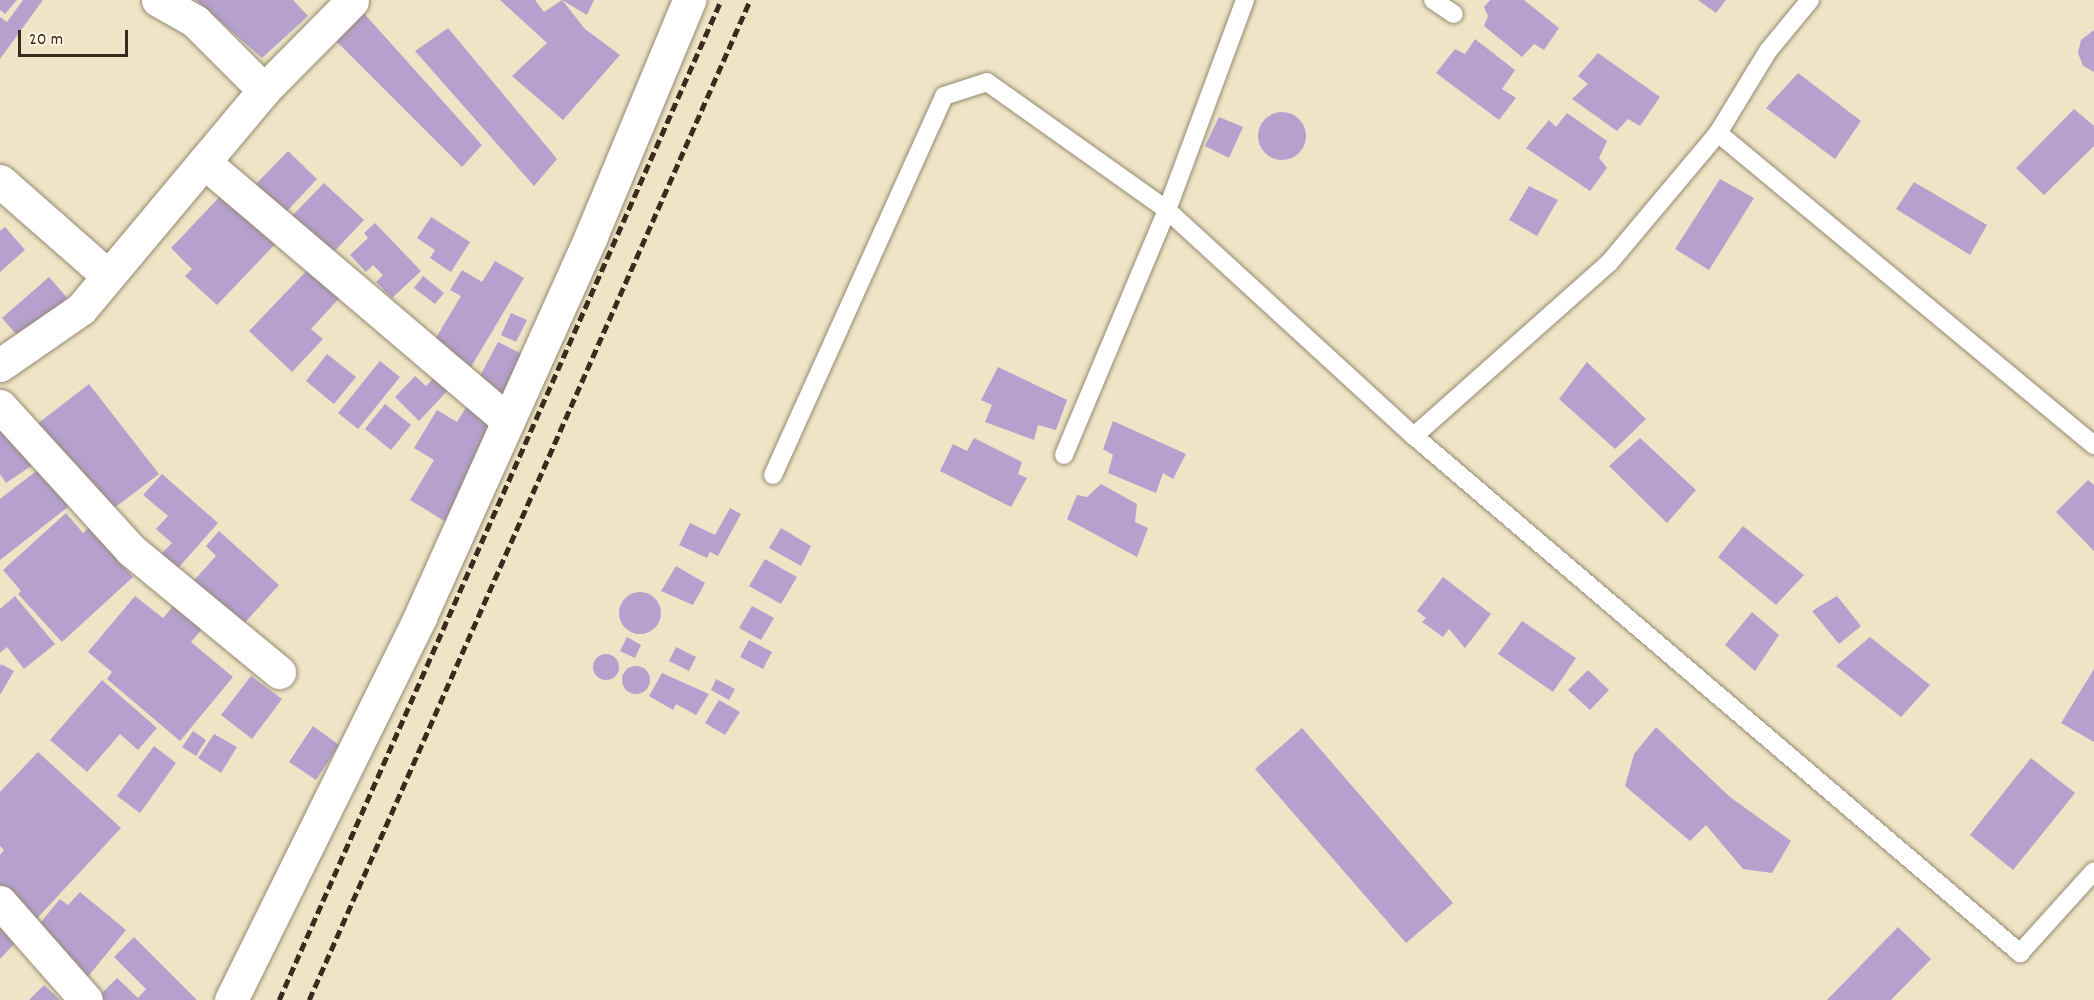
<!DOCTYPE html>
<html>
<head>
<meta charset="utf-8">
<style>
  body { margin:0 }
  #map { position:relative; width:2094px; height:1000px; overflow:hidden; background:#efe5c6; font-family:Dekko,sans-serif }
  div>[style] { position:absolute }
  .building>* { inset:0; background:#b6a0ce }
  .round { border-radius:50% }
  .roads { filter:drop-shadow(0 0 2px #958872) drop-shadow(0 0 2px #958872) }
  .service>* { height:18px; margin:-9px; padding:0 9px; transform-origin:9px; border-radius:9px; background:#fff }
  .minor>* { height:33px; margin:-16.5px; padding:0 16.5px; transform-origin:16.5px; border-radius:16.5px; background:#fff }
  .rail>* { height:4.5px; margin-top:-2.25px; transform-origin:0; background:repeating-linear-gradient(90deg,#3b2a1e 0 9px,transparent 0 13.5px) }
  span { translate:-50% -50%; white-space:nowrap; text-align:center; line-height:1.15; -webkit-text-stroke:6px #fcf5e5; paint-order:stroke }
  .scale { position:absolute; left:18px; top:30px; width:110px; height:27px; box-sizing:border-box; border:3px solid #3b2a1e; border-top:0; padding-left:8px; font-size:18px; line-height:21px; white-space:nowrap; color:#3b2a1e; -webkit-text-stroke:4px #fcf5e5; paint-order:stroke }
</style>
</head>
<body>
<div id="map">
  <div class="building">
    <div style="clip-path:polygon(0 0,17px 0,5px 14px,0 10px)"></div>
    <div style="clip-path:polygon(23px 0,43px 0,0 59px,0 17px,7px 22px)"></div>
    <div style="clip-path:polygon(196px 0,293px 0,308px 16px,262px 58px)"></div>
    <div style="clip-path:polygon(500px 0,535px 0,544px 12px,562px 0,585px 29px,620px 55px,563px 120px,512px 76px,547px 43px)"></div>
    <div style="clip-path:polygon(562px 0,594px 0,587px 15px)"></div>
    <div style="clip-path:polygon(1490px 0,1524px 0,1559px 28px,1544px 50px,1534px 44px,1522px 57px,1484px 26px,1488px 16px,1484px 7px)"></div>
    <div style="clip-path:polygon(1698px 0,1726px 0,1716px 13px)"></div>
    <div style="clip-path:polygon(361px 10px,482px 145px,462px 167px,333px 38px)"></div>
    <div style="clip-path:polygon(448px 28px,557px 159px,534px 186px,415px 51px)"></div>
    <div style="clip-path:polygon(2094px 30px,2094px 72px,2083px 66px,2078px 53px,2081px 40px)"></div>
    <div style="clip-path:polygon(1475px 39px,1515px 70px,1502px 89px,1516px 98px,1499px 120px,1436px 73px,1455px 49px,1465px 54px)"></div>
    <div style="clip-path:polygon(1598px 53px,1660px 97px,1640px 126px,1628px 119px,1617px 131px,1572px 99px,1588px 84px,1578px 76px)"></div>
    <div style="clip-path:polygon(1798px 73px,1861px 121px,1835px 159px,1766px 108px)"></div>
    <div style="clip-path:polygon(2074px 109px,2094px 126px,2094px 146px,2044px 195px,2016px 168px)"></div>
    <div class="round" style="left:1258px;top:112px;width:48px;height:48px"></div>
    <div style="clip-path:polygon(1567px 113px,1607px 141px,1599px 158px,1607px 168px,1590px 191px,1526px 148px,1549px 120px,1556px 127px)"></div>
    <div style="clip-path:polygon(1219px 117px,1243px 127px,1229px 158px,1205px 146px)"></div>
    <div style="clip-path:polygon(288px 151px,317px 179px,276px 223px,251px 189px)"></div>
    <div style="clip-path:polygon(1720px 179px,1754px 198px,1709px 270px,1675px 249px)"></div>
    <div style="clip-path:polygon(1914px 182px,1987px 225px,1970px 255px,1896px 209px)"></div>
    <div style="clip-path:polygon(324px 183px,364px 220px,329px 257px,289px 219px)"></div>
    <div style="clip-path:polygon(1529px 186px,1558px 200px,1537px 236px,1509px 220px)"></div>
    <div style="clip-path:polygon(227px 189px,280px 239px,217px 305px,185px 276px,192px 269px,171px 248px)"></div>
    <div style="clip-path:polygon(431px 217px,470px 242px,451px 272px,430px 258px,435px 250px,417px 238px)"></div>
    <div style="clip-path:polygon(375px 223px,421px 271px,392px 298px,376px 282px,383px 275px,373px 265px,366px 272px,350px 255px,368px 238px,364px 233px)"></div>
    <div style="clip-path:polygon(5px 227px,25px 250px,0 272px,0 231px)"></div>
    <div style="clip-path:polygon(495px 261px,524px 278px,462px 382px,428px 351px,461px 296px,450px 290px,462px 270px,482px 282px)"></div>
    <div style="clip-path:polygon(313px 264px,344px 293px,311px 329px,323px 339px,292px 372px,249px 331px)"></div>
    <div style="clip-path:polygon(423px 276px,444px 293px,435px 304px,414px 288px)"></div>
    <div style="clip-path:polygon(49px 277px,69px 300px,22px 341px,2px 318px)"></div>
    <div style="clip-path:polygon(511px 313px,527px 320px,516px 342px,501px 335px)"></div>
    <div style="clip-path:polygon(498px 342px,532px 359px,502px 417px,473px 389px)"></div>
    <div style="clip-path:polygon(327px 354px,356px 377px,334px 404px,306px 381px)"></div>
    <div style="clip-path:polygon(380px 361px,400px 377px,358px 429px,338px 413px)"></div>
    <div style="clip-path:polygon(1587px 362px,1646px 419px,1615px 449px,1559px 399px)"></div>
    <div style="clip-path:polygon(998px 367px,1067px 400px,1056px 430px,1038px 425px,1034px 440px,985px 422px,992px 405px,981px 400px)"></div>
    <div style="clip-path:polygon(439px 373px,452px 386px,419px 421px,395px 397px,415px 376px,426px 386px)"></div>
    <div style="clip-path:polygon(89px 384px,159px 474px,97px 521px,28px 431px)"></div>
    <div style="clip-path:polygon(0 400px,40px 460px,6px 483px,0 474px)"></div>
    <div style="clip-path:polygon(385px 404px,411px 425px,391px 450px,365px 429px)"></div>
    <div style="clip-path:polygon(467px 406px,502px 427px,446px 522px,410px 500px,434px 460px,414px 448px,437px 410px,457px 422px)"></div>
    <div style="clip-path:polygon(1113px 421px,1186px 454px,1173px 479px,1163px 473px,1156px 493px,1108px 473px,1113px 455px,1103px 449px)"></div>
    <div style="clip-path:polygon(974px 438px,1022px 462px,1018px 474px,1027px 478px,1011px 507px,940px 471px,953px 444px,967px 451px)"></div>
    <div style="clip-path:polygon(1640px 438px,1696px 490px,1667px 523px,1609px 466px)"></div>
    <div style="clip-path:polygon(44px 465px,73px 503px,0 560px,0 499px)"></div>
    <div style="clip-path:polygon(162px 474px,218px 523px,172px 575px,155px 560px,172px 543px,156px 529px,168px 516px,143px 495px)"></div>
    <div style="clip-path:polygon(2088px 480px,2094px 485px,2094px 551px,2056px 512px)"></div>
    <div style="clip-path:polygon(1101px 484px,1137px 504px,1135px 522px,1148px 528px,1137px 557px,1067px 519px,1077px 495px,1087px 497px)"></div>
    <div style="clip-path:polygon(730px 508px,741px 514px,718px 556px,710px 552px,707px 558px,679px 545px,690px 523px,715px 535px)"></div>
    <div style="clip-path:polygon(66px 513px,83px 533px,89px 528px,133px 577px,62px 642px,18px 594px,21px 591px,3px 570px)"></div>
    <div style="clip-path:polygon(1743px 526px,1804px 575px,1776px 605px,1718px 557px)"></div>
    <div style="clip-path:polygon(781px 528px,811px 546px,801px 566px,769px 548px)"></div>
    <div style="clip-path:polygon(219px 531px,279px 585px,228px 641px,179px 597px,216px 556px,206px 546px)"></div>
    <div style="clip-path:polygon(765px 559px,797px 577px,781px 604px,749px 586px)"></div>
    <div style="clip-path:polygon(676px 566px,705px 583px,693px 605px,661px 591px)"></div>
    <div style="clip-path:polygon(1443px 577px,1491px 614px,1465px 648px,1449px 629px,1443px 637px,1422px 622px,1426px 618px,1417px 611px)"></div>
    <div class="round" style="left:619px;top:592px;width:42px;height:42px"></div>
    <div style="clip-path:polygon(15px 596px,55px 644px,24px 669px,7px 647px,0 653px,0 609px)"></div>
    <div style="clip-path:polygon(135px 596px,163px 618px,174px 605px,202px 629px,191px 642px,233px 677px,180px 741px,107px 679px,112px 672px,88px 652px)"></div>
    <div style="clip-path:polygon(1837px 596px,1861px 626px,1839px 644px,1812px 611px)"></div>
    <div style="clip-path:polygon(752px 606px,774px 618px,761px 640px,739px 628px)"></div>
    <div style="clip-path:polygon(1752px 612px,1779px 635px,1755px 671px,1725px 645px)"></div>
    <div style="clip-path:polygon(1522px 621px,1576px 658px,1553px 692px,1498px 654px)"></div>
    <div style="clip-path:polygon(627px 637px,641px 645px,635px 658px,620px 651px)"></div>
    <div style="clip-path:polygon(1870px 637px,1930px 685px,1901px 717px,1836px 666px)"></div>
    <div style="clip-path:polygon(749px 640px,772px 652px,763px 669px,740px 657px)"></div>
    <div style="clip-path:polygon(676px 647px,696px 657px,689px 671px,669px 661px)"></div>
    <div class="round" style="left:593px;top:654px;width:26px;height:26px"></div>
    <div style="clip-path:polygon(1px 664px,14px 671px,0 695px,0 667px)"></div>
    <div class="round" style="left:622px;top:666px;width:28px;height:28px"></div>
    <div style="clip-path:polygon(2094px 669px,2094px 742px,2061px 723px)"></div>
    <div style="clip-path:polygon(1588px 670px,1609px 690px,1590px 710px,1568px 690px)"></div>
    <div style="clip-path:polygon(662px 673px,709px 694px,696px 715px,676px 704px,673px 710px,649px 696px)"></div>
    <div style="clip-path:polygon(251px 676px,282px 699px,252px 739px,221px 715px)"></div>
    <div style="clip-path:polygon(716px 679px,735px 689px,729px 700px,711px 690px)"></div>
    <div style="clip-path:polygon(102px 680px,157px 728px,138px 750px,120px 734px,87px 772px,50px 740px)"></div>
    <div style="clip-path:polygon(719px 700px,740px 712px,725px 735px,705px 723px)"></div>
    <div style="clip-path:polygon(313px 726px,339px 745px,316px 780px,289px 762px)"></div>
    <div style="clip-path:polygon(1656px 727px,1730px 797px,1791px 841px,1772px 873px,1743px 869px,1706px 825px,1690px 841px,1625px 786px,1634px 754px)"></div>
    <div style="clip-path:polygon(1302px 728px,1453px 903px,1406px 943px,1255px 769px)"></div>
    <div style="clip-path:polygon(193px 731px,206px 740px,196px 756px,182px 747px)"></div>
    <div style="clip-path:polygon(214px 734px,237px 747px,221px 773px,198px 758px)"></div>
    <div style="clip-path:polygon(154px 746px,176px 763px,140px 813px,117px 796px)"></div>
    <div style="clip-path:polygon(38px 752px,121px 828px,29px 927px,15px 899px,0 885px,0 855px,4px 850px,0 846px,0 792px)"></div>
    <div style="clip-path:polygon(2031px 758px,2075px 793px,2013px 870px,1970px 835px)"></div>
    <div style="clip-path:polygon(80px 892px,126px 930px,86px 979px,31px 934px,60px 899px,68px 905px)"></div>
    <div style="clip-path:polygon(0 924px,18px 940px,0 959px)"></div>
    <div style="clip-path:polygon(1898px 927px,1931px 959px,1891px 1000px,1827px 1000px)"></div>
    <div style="clip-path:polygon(134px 937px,197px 1000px,95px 1000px,117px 978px,138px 998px,146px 989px,114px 957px)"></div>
    <div style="clip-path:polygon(44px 985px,60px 1000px,29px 1000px)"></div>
  </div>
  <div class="roads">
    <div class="service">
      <div style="left:1433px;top:0;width:25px;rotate:34deg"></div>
      <div style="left:1718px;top:133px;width:489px;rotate:39.7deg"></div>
      <div style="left:1414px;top:436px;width:261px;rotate:-41.6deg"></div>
      <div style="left:1609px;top:263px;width:170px;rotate:-50deg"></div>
      <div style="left:1718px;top:133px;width:96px;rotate:-58.6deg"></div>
      <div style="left:1768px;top:51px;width:66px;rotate:-50.5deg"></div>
      <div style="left:1064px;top:455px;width:266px;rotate:-67.2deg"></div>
      <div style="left:1167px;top:210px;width:224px;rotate:-69.6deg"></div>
      <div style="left:773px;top:475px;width:416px;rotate:-65.7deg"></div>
      <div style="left:944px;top:96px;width:45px;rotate:-18deg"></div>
      <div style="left:987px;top:82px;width:221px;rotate:35.4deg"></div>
      <div style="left:1167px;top:210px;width:335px;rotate:42.5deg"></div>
      <div style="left:1414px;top:436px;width:797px;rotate:40.47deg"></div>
      <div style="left:2020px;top:953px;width:110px;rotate:-47.9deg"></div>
    </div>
    <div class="minor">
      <div style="left:158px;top:0;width:43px;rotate:29.6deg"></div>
      <div style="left:195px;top:21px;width:98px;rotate:45deg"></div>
      <div style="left:264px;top:90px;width:125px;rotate:-45.3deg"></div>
      <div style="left:204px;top:162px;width:399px;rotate:40.4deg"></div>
      <div style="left:0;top:181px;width:144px;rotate:41.3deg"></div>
      <div style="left:0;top:365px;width:98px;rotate:-34.7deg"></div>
      <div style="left:81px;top:309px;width:285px;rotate:-50.1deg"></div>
      <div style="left:0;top:406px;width:195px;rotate:47.7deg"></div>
      <div style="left:131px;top:550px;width:192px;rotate:39.5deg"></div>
      <div style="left:0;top:902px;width:130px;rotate:48.7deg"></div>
      <div style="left:231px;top:1000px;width:427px;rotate:-63.7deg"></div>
      <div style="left:420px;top:617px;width:418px;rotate:-65.8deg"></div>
      <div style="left:591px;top:236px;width:256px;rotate:-67.4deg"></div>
    </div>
  </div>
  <div class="rail">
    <div style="left:279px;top:1000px;width:1093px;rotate:-66.15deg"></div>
    <div style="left:309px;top:1000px;width:1093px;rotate:-66.2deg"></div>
  </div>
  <div class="scale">20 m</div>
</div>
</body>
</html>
